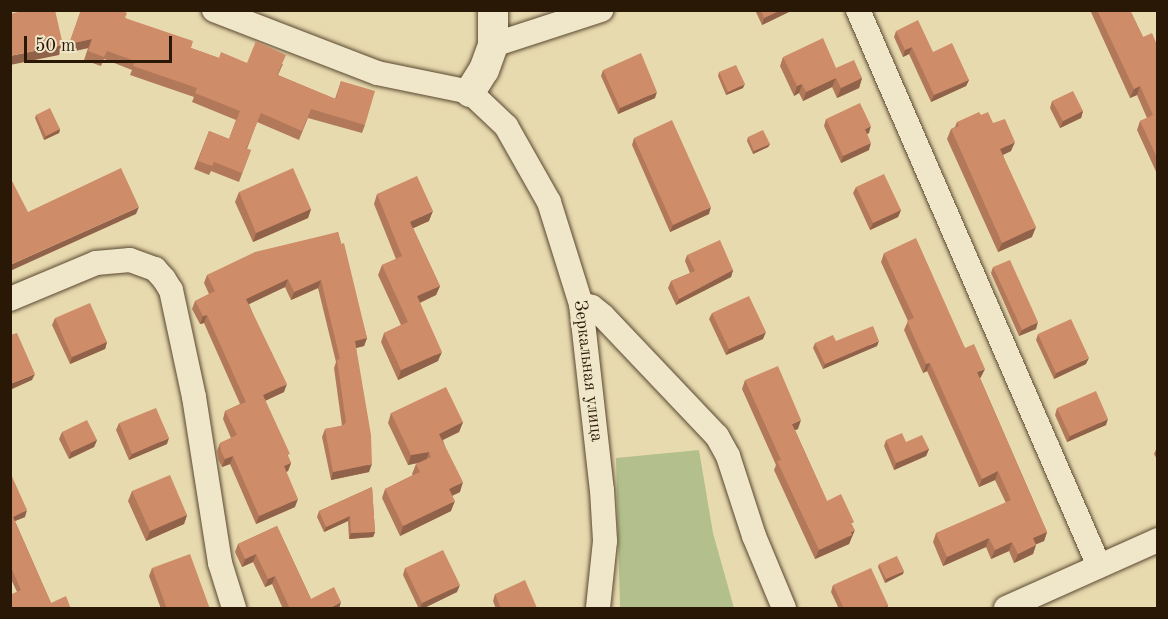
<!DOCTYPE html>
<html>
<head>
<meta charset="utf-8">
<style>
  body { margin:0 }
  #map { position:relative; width:1168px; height:619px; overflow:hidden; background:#e8daaf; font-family:"Old Standard TT",serif }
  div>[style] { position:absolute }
  .green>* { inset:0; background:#b3c08d }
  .roads { filter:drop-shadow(0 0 2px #594830) drop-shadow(0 0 2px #594830) }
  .minor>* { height:24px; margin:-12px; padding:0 12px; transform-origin:12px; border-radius:12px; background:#f0e7cb }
  .tertiary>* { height:30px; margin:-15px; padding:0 15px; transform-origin:15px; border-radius:15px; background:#f0e7cb }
  .wall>* { inset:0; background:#b2785a }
  .shaded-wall>* { inset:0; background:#91624a }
  .building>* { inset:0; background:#cf8c69 }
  span { translate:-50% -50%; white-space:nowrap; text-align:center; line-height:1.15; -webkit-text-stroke:4.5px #f0e7cb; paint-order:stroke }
  .street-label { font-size:18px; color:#291805 }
  .frame { position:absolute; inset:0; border:12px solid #291805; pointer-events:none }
  .scale { position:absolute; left:24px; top:36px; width:148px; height:27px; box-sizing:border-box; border:3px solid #291805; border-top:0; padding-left:8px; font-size:18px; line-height:21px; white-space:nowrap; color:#291805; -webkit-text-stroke:4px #f0e7cb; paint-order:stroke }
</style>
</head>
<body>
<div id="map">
  <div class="green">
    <div style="clip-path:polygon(699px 450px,713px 533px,734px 608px,620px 608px,616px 458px)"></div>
  </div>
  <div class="roads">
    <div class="minor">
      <div style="left:214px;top:10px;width:175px;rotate:21.1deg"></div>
      <div style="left:377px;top:73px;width:95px;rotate:11.5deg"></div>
      <div style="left:470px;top:92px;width:50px;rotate:43.4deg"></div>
      <div style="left:506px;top:126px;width:87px;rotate:60.5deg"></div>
      <div style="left:549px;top:202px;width:107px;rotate:72.6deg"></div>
      <div style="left:581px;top:304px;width:187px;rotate:83.6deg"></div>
      <div style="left:602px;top:490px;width:51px;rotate:86.6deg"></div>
      <div style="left:605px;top:541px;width:67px;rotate:96deg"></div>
      <div style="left:858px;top:10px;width:606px;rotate:66.57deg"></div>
      <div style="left:493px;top:45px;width:114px;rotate:-18deg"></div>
      <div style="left:10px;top:299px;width:93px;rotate:-22.7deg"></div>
      <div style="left:96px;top:263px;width:34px;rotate:-5deg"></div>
      <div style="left:130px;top:260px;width:27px;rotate:20deg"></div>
      <div style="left:155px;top:269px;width:13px;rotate:48deg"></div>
      <div style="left:164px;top:279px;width:13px;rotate:58deg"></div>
      <div style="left:171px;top:290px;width:109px;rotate:77.9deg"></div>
      <div style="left:194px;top:397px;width:168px;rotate:81.1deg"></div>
      <div style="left:220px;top:563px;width:47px;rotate:72.7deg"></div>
      <div style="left:581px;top:304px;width:11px;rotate:15deg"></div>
      <div style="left:592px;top:307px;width:14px;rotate:39deg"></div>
      <div style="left:603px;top:316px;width:166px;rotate:46.5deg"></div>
      <div style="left:717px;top:436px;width:23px;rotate:61deg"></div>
      <div style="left:728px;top:456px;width:84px;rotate:72deg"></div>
      <div style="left:754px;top:536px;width:78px;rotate:67.4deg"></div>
      <div style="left:1006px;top:608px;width:167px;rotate:-24.1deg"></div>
    </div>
    <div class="tertiary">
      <div style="left:470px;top:92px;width:26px;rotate:-58deg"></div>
      <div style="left:484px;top:70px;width:27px;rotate:-70deg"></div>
      <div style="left:493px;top:45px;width:35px;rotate:-90deg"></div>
    </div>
  </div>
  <div class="wall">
    <div style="clip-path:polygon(81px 10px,125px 18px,191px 48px,219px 58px,247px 63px,283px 64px,278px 75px,335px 99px,341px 81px,365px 125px,362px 133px,308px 118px,299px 140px,257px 122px,247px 149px,251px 150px,239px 182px,211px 171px,209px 175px,194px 169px,209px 131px,229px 139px,236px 120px,192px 102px,194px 97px,130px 75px,132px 70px,104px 59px,101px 66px,84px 60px,88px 48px,66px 53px)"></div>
    <div style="clip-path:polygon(755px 10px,793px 10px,762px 25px)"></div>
    <div style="clip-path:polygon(1090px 10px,1130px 10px,1143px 37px,1158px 47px,1158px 176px,1137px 130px,1140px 121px,1147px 118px,1137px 95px,1130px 98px)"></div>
    <div style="clip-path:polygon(896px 31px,933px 52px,969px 80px,966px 86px,931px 102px,909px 54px,903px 57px,894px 37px)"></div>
    <div style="clip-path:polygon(783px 57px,836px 68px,862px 78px,859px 88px,837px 98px,832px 87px,803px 101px,799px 93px,794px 96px,780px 66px)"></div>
    <div style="clip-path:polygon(603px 70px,655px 98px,618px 114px,601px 76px)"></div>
    <div style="clip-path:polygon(719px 72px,743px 88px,726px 95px,718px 76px)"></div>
    <div style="clip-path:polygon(1052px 101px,1083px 111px,1081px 118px,1060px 128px,1050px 108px)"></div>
    <div style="clip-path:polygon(36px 115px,60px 129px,59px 133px,44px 140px,35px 118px)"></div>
    <div style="clip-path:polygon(981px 115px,993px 123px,1011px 151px,1003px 155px,1032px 237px,998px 252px,947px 139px,951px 129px,955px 127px,957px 122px)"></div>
    <div style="clip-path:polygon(826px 119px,869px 133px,867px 134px,869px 150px,841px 163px,824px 126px)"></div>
    <div style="clip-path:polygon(748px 137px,770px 144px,768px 147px,753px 154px,747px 141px)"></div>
    <div style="clip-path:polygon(634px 138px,709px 214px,670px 232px,632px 145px)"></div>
    <div style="clip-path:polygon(856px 187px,901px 210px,898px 217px,870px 230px,853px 193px)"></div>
    <div style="clip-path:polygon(239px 192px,311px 209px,308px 218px,253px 242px,235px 202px)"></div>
    <div style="clip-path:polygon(377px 194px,429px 221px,413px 228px,440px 286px,436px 295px,420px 303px,438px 361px,398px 380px,381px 342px,384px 333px,401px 325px,378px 275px,382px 265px,396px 259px,374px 204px)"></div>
    <div style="clip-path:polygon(338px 232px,367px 338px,364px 346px,356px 348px,369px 472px,331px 480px,322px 437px,325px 429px,342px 426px,334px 368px,336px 362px,318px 288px,291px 300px,285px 287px,249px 304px,284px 392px,265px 401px,291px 463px,288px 471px,286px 472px,295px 507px,256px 524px,230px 464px,222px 467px,218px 459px,217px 451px,220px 443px,231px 438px,223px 419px,225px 411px,240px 404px,204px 323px,200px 324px,192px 309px,195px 301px,209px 294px,204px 283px,207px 275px)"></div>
    <div style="clip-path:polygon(884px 253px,965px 348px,981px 377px,980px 378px,1047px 532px,1044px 541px,1036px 544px,1033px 554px,1014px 563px,1009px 551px,991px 559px,986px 547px,943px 566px,933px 542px,936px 533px,1006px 503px,995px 480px,979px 487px,927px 371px,923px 373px,904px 330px,908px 321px,881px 262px)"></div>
    <div style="clip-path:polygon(687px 255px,733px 270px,731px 277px,676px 305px,668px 288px,671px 281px,690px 273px,685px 261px)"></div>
    <div style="clip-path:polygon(993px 267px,1036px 329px,1019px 336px,991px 273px)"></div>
    <div style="clip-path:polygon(712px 313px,763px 339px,726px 355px,709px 319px)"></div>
    <div style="clip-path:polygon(55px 318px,107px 342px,105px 349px,70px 364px,52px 325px)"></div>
    <div style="clip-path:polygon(1038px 334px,1086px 364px,1054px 379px,1036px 340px)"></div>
    <div style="clip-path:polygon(836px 341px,877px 346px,823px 369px,813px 348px,815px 343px)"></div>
    <div style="clip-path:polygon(745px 380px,798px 429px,795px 430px,827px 501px,853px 526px,851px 539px,849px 544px,815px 559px,774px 470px,776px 465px,742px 389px)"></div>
    <div style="clip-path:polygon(1057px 408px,1106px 425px,1067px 442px,1055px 415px)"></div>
    <div style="clip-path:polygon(391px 413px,463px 422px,459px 432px,443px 440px,460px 492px,452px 496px,451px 511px,400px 536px,382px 498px,385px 489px,413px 475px,412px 474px,416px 464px,418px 463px,408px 465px,388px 423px)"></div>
    <div style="clip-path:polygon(119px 423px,167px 444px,129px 460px,116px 430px)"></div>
    <div style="clip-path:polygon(62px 432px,97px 440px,94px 447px,69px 459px,59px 439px)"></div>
    <div style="clip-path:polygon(886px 440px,906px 442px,929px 449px,926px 456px,894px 470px,884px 446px)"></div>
    <div style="clip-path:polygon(1158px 445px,1158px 461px,1154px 454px)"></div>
    <div style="clip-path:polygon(10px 472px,25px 517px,15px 521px,51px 603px,71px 609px,10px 609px,10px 595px,17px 592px,10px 577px)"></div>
    <div style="clip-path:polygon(372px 487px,375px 532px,373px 537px,349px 539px,348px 521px,324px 532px,317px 517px,319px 511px)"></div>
    <div style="clip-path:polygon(132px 491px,187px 515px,184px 524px,146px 541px,128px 501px)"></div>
    <div style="clip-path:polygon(277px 526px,311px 599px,339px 609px,283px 609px,272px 584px,265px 587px,253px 562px,242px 567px,235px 552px,238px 544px)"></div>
    <div style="clip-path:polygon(879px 564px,903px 574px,885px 583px,878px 567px)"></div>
    <div style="clip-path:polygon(152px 568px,210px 609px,161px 609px,149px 576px)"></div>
    <div style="clip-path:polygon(405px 568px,457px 592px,422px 609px,419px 609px,403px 575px)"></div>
    <div style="clip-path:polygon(833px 585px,888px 605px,887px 609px,839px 609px,831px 592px)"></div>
    <div style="clip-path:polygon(495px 594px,537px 608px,537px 609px,496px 609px,493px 601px)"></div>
  </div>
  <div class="shaded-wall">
    <div style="clip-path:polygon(781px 10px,793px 10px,762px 25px,764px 18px)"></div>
    <div style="clip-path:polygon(92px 39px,88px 48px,66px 53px,69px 44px)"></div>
    <div style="clip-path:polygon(63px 45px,59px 55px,10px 65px,10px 56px)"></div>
    <div style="clip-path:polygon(912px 47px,909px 54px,903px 57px,905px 50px)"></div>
    <div style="clip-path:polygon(836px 78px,832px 87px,803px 101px,806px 92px)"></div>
    <div style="clip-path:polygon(862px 78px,859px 88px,837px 98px,841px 88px)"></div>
    <div style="clip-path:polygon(969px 80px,966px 86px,931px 102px,934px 95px)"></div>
    <div style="clip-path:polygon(745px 84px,743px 88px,726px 95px,728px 92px)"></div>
    <div style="clip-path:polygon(802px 84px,799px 93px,794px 96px,797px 86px)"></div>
    <div style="clip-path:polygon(1140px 86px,1137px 95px,1130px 98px,1134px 89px)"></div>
    <div style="clip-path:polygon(657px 92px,655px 98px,618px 114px,620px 108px)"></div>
    <div style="clip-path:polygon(1083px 111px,1081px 118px,1060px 128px,1063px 121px)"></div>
    <div style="clip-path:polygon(871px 126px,869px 133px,862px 136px,865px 129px)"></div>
    <div style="clip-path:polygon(60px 129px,59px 133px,44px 140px,46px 136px)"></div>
    <div style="clip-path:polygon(1015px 142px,1011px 151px,996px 158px,1000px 149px)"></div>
    <div style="clip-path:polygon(871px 143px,869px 150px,841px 163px,843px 156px)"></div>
    <div style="clip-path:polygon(770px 144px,768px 147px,753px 154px,754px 151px)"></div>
    <div style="clip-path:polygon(139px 207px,136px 214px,10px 271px,10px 265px)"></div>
    <div style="clip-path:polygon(711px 207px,709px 214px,670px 232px,673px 225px)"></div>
    <div style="clip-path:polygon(311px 209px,308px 218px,253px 242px,256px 233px)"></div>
    <div style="clip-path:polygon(901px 210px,898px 217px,870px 230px,873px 223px)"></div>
    <div style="clip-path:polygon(433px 211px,429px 221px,407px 231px,410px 222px)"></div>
    <div style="clip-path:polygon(1036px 227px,1032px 237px,998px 252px,1002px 243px)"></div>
    <div style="clip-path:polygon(733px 270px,731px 277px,676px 305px,679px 299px)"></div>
    <div style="clip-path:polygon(288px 279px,285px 287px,243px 307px,246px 299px)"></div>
    <div style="clip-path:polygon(321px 280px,318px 288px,291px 300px,294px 292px)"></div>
    <div style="clip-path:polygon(440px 286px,436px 295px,414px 305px,417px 296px)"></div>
    <div style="clip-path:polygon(207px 315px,204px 323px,200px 324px,203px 316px)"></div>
    <div style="clip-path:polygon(1038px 322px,1036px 329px,1019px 336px,1022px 330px)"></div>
    <div style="clip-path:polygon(766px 332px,763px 339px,726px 355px,729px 349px)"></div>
    <div style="clip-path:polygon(367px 338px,364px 346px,352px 349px,355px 341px)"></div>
    <div style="clip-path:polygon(879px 341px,877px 346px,823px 369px,825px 364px)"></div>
    <div style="clip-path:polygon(107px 342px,105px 349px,70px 364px,72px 357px)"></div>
    <div style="clip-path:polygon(442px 352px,438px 361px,398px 380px,401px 370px)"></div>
    <div style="clip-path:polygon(1089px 358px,1086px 364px,1054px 379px,1056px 373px)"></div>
    <div style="clip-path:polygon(930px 363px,927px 371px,923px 373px,926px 364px)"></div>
    <div style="clip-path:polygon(985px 369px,981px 377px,974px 381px,977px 372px)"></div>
    <div style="clip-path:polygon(35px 374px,32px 380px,10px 390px,10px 384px)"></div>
    <div style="clip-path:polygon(287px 384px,284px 392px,260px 403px,263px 395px)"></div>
    <div style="clip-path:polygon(1108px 419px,1106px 425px,1067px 442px,1070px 436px)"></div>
    <div style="clip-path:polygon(801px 420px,798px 429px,789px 432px,792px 424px)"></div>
    <div style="clip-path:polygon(463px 422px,459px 432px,436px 443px,439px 434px)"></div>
    <div style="clip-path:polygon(169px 438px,167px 444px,129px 460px,132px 454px)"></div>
    <div style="clip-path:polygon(97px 440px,94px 447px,69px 459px,71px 452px)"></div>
    <div style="clip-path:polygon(929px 449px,926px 456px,894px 470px,896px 463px)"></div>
    <div style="clip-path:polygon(429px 452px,426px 461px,408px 465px,411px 455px)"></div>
    <div style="clip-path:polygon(233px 456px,230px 464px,222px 467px,225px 459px)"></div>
    <div style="clip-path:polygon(291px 463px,288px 471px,281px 474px,284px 466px)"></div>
    <div style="clip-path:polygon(372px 464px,369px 472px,331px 480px,333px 472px)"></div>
    <div style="clip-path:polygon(998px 471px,995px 480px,979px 487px,982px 479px)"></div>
    <div style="clip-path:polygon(463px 482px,460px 492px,445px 499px,449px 489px)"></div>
    <div style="clip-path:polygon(298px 499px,295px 507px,256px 524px,259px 516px)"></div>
    <div style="clip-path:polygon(455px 501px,451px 511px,400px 536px,403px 526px)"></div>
    <div style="clip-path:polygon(27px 510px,25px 517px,10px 523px,13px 517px)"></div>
    <div style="clip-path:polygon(187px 515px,184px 524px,146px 541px,150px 531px)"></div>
    <div style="clip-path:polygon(350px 516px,348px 521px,324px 532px,326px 527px)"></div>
    <div style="clip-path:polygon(855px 530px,849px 544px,815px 559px,819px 550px)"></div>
    <div style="clip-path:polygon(375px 532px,373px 537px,349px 539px,351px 533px)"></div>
    <div style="clip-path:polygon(1047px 532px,1044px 541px,1030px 547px,1033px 538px)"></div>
    <div style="clip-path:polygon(989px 538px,986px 547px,943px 566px,947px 557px)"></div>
    <div style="clip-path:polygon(1012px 542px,1009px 551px,991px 559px,995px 550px)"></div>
    <div style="clip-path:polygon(1036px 545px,1033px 554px,1014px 563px,1018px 554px)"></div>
    <div style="clip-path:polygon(256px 554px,253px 562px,242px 567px,245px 559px)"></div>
    <div style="clip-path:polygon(904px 571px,903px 574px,885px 583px,886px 579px)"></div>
    <div style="clip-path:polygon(275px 576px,272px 584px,265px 587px,268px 579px)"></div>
    <div style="clip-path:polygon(460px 585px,457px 592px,422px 609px,420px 609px,422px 603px)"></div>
    <div style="clip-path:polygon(341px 602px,339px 609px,328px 609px)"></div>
  </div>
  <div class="building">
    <div style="clip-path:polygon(26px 10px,55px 10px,63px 45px,10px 56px,10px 14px)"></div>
    <div style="clip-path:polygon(81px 10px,120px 10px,127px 13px,125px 18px,193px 41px,191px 48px,219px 58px,221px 52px,247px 63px,256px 41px,286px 55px,277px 75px,336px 99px,341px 81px,375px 91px,365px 125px,311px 109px,302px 131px,261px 113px,246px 149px,251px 150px,242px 173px,214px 162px,212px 166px,198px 161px,209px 131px,229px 139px,240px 111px,195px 93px,197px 88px,133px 66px,135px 61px,107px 51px,104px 57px,88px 51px,92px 39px,69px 44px)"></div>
    <div style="clip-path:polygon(761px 10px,781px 10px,764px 18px)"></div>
    <div style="clip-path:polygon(1097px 10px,1130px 10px,1143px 37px,1152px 33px,1158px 47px,1158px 160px,1140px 121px,1153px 115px,1140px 86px,1134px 89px)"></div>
    <div style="clip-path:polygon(918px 20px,933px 52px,952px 43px,969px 80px,934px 95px,912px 47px,905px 50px,896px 31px)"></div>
    <div style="clip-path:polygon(823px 38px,836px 68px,854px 60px,862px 78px,841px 88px,836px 78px,806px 92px,802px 84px,797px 86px,783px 57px)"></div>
    <div style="clip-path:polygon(641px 53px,657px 92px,620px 108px,603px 70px)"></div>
    <div style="clip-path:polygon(736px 65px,745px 84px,728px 92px,719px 72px)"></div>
    <div style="clip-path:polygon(1073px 91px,1083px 111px,1063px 121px,1052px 101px)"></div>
    <div style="clip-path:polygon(860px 103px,871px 126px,865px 129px,871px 143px,843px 156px,826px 119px)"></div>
    <div style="clip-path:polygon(50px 108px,60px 129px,46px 136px,36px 115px)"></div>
    <div style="clip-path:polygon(979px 112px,981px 115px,988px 112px,993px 123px,1005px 119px,1015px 142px,1000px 149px,1036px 227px,1002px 243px,951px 129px,959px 126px,957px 122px)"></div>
    <div style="clip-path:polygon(672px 120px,711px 207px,673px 225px,634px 138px)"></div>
    <div style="clip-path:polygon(763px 130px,770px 144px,754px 151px,748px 137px)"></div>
    <div style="clip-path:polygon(121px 168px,139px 207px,10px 265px,10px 177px,28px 212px)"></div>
    <div style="clip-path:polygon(293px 168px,311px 209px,256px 233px,239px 192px)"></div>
    <div style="clip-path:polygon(884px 174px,901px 210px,873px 223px,856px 187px)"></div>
    <div style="clip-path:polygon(417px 176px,433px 211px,410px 222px,440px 286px,417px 296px,442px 352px,401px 370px,384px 333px,408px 322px,382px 265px,402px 256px,377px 194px)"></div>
    <div style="clip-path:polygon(338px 232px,341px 244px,344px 243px,367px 338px,355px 341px,371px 435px,372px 464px,333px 472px,325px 429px,344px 425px,346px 422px,337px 360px,340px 359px,321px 280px,294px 292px,288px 279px,246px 299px,287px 384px,263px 395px,290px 454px,287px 455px,291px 463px,284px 466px,298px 499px,259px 516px,233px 456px,225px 459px,221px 451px,220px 443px,237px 435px,225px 411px,246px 402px,207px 315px,203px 316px,195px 301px,215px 291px,207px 275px,255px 252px)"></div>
    <div style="clip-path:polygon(916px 238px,965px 348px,974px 344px,985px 369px,977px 372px,1047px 532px,1033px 538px,1036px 545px,1018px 554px,1012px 542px,995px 550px,989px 538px,947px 557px,936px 533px,1011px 500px,998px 471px,982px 479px,930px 363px,926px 364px,907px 321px,914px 318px,884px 253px)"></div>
    <div style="clip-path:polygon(720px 240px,733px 270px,679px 299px,671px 281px,695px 271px,687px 255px)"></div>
    <div style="clip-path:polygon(1010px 260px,1038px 322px,1022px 330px,993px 267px)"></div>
    <div style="clip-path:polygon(749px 296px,766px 332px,729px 349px,712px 313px)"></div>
    <div style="clip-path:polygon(90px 303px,107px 342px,72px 357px,55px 318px)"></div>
    <div style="clip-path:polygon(1071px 319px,1089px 358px,1056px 373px,1038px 334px)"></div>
    <div style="clip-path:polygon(873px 326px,879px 341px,825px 364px,815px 343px,833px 335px,836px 341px)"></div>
    <div style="clip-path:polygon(17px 333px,35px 374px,10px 384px,10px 335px)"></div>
    <div style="clip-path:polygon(778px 366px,801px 420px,792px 424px,827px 501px,841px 494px,854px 522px,851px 524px,855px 530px,851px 532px,852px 535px,819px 550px,777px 461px,781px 460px,745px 380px)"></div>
    <div style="clip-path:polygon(446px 387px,463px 422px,439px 434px,463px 482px,449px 489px,455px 501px,403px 526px,385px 489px,420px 472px,416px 464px,431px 457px,429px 452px,411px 455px,391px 413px)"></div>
    <div style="clip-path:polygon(1096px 391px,1108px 419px,1070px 436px,1057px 408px)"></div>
    <div style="clip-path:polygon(156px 408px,169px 438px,132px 454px,119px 423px)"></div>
    <div style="clip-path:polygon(87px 420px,97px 440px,71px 452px,62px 432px)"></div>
    <div style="clip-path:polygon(902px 433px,906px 442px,922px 435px,929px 449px,896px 463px,886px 440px)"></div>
    <div style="clip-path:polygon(10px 472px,27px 510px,13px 517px,51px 603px,66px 596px,71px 609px,28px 609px,27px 607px,25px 609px,13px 609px,10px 603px,10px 595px,21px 590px,10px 565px)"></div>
    <div style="clip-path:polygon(170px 475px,187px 515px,150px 531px,132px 491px)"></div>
    <div style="clip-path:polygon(372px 487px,375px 532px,351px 533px,350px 516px,326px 527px,319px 511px)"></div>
    <div style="clip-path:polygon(277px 526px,311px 599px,334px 587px,341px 602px,328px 609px,290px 609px,275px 576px,268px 579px,256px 554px,245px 559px,238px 544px)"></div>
    <div style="clip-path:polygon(443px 550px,460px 585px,422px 603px,405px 568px)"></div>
    <div style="clip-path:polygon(190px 554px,210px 609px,167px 609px,152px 568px)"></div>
    <div style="clip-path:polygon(897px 556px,904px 571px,886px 579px,879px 564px)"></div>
    <div style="clip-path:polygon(871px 568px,888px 605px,881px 609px,844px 609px,833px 585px)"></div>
    <div style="clip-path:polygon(525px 580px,537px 608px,535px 609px,501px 609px,495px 594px)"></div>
  </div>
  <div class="street-label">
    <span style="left:588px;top:371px;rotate:83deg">Зеркальная улица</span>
  </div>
  <div class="frame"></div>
  <div class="scale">50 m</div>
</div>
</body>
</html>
